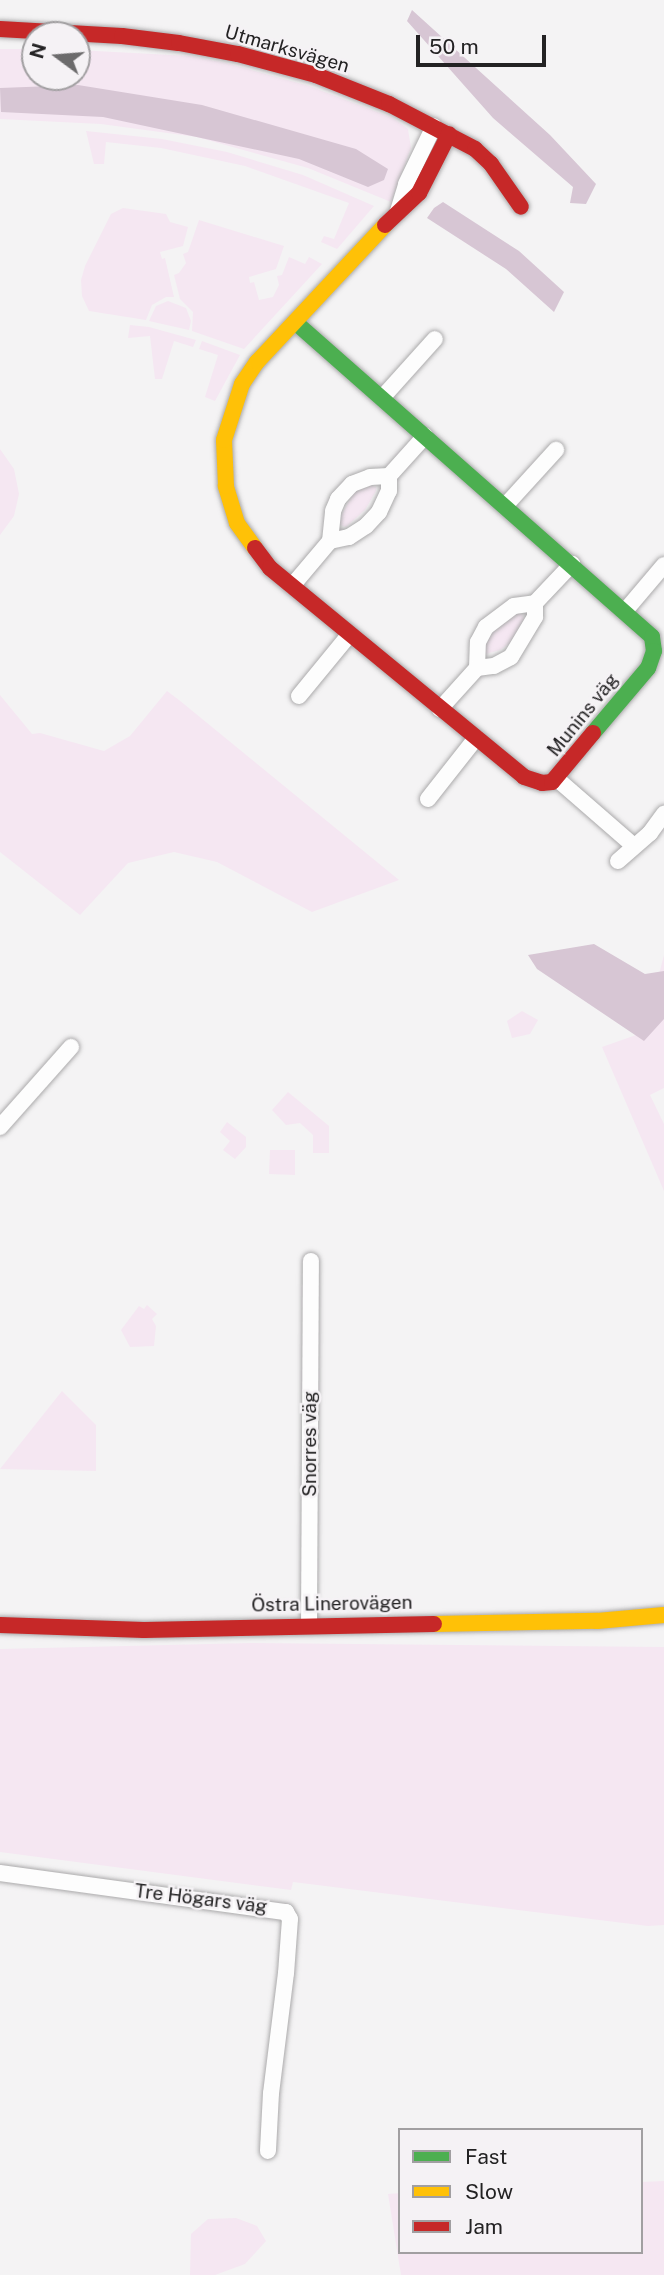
<!DOCTYPE html>
<html>
<head>
<meta charset="utf-8">
<style>
  body { margin:0 }
  #map { position:relative; width:664px; height:2275px; overflow:hidden; background:#f4f3f4; font-family:"Public Sans",sans-serif }
  div>[style] { position:absolute }
  .green>* { inset:0; background:#f5e7f2 }
  .forest>* { inset:0; background:#d7c6d4 }
  .roads { filter:drop-shadow(0 0 2px #abaaab) drop-shadow(0 0 2px #abaaab) }
  .street>* { height:16px; margin:-8px; padding:0 8px; transform-origin:8px; border-radius:8px; background:#fdfdfd }
  .fast>* { height:16px; margin:-8px; padding:0 8px; transform-origin:8px; border-radius:8px; background:#4caf50 }
  .slow>* { height:16px; margin:-8px; padding:0 8px; transform-origin:8px; border-radius:8px; background:#ffc107 }
  .jam>* { height:16px; margin:-8px; padding:0 8px; transform-origin:8px; border-radius:8px; background:#c62828 }
  span { translate:-50% -50%; white-space:nowrap; text-align:center; line-height:1.15; -webkit-text-stroke:5px #f5f2f5; paint-order:stroke }
  .street-label { font-size:19px; color:#232223 }
  .legend { position:absolute; left:398px; top:2128px; width:245px; height:126px; box-sizing:border-box; background:#f5f2f5; border:2px solid #a19fa1; margin:0; padding:9px 12px; list-style:none; font-size:21px; color:#232223 }
  .legend li { display:flex; align-items:center; gap:14px; height:35px }
  .legend b { width:35px; border:2px solid #a19fa1 }
  .north { position:absolute; left:21px; top:21px; width:70px; height:70px; box-sizing:border-box; background:#f5f2f5; border:2px solid #a19fa1; border-radius:50%; rotate:286deg; font-size:19px; font-weight:700; line-height:28px; text-align:center; color:#232223 }
  .north::after { content:''; display:block; margin:auto; width:24px; height:32px; background:#6c6b6c; clip-path:polygon(50% 0,100% 100%,50% 72%,0 100%) }
  .scale { position:absolute; left:416px; top:35px; width:130px; height:32px; box-sizing:border-box; border:4px solid #232223; border-top:0; padding-left:9px; font-size:21px; line-height:24px; white-space:nowrap; color:#232223; -webkit-text-stroke:5px #f5f2f5; paint-order:stroke }
</style>
</head>
<body>
<div id="map">
  <div class="green">
    <div style="clip-path:polygon(0 49px,35px 49px,35px 77px,77px 77px,77px 50px,190px 56px,226px 63px,309px 86px,393px 118px,408px 129px,411px 148px,391px 202px,308px 168px,197px 137px,101px 124px,0 119px)"></div>
    <div style="clip-path:polygon(86px 131px,162px 139px,227px 152px,303px 175px,374px 206px,337px 249px,321px 242px,324px 236px,334px 239px,349px 203px,245px 166px,161px 148px,106px 142px,104px 164px,94px 164px)"></div>
    <div style="clip-path:polygon(123px 208px,166px 214px,170px 222px,188px 227px,183px 246px,160px 252px,162px 259px,165px 258px,174px 297px,166px 297px,152px 305px,146px 320px,89px 311px,82px 296px,81px 280px,85px 266px,111px 214px)"></div>
    <div style="clip-path:polygon(199px 220px,284px 246px,276px 269px,249px 277px,250px 283px,254px 282px,259px 300px,273px 297px,279px 285px,277px 276px,282px 275px,289px 257px,305px 264px,309px 257px,322px 264px,244px 349px,192px 331px,193px 312px,180px 299px,174px 275px,179px 273px,186px 263px,183px 254px,188px 252px)"></div>
    <div style="clip-path:polygon(168px 301px,186px 308px,191px 321px,189px 330px,149px 321px,156px 306px)"></div>
    <div style="clip-path:polygon(130px 325px,149px 327px,196px 340px,193px 347px,174px 341px,162px 379px,155px 379px,150px 336px,128px 338px)"></div>
    <div style="clip-path:polygon(202px 341px,240px 355px,215px 401px,205px 397px,218px 355px,199px 349px)"></div>
    <div style="clip-path:polygon(0 449px,14px 469px,19px 494px,14px 516px,0 535px)"></div>
    <div style="clip-path:polygon(369px 485px,376px 487px,376px 491px,365px 510px,346px 527px,337px 524px,354px 491px)"></div>
    <div style="clip-path:polygon(515px 612px,522px 614px,524px 619px,510px 643px,500px 650px,486px 654px,484px 648px,494px 630px)"></div>
    <div style="clip-path:polygon(167px 691px,179px 700px,399px 880px,312px 912px,217px 862px,174px 852px,128px 863px,80px 915px,0 852px,0 695px,32px 734px,40px 733px,104px 751px,130px 736px)"></div>
    <div style="clip-path:polygon(664px 955px,664px 1088px,650px 1095px,664px 1124px,664px 1191px,602px 1047px,639px 1034px,652px 1001px)"></div>
    <div style="clip-path:polygon(522px 1011px,538px 1020px,530px 1034px,512px 1038px,507px 1021px)"></div>
    <div style="clip-path:polygon(288px 1092px,329px 1126px,329px 1153px,313px 1153px,313px 1135px,300px 1123px,286px 1125px,272px 1110px)"></div>
    <div style="clip-path:polygon(227px 1122px,246px 1137px,246px 1147px,235px 1159px,223px 1150px,230px 1141px,220px 1132px)"></div>
    <div style="clip-path:polygon(270px 1150px,295px 1150px,295px 1175px,269px 1174px)"></div>
    <div style="clip-path:polygon(147px 1305px,157px 1314px,152px 1319px,156px 1326px,154px 1346px,130px 1347px,121px 1330px,139px 1306px,144px 1309px)"></div>
    <div style="clip-path:polygon(62px 1391px,96px 1425px,96px 1471px,0 1469px)"></div>
    <div style="clip-path:polygon(251px 1643px,664px 1647px,664px 1925px,648px 1926px,293px 1882px,291px 1890px,0 1852px,0 1649px)"></div>
    <div style="clip-path:polygon(664px 2181px,664px 2275px,401px 2275px,388px 2194px,400px 2193px,400px 2252px,641px 2252px,641px 2182px)"></div>
    <div style="clip-path:polygon(236px 2218px,257px 2226px,266px 2241px,245px 2264px,215px 2275px,190px 2275px,191px 2234px,208px 2219px)"></div>
  </div>
  <div class="forest">
    <div style="clip-path:polygon(412px 10px,550px 135px,596px 184px,586px 204px,570px 203px,573px 187px,493px 118px,407px 21px)"></div>
    <div style="clip-path:polygon(78px 85px,202px 105px,356px 149px,388px 169px,384px 180px,368px 187px,299px 159px,103px 117px,1px 112px,0 88px)"></div>
    <div style="clip-path:polygon(443px 202px,519px 251px,564px 292px,554px 312px,506px 269px,427px 218px,434px 208px)"></div>
    <div style="clip-path:polygon(594px 944px,645px 974px,664px 971px,664px 1019px,644px 1041px,537px 969px,528px 955px)"></div>
  </div>
  <div class="roads">
    <div class="street">
      <div style="left:398px;top:211px;width:28px;rotate:-73deg"></div>
      <div style="left:406px;top:184px;width:64px;rotate:-64.2deg"></div>
      <div style="left:382px;top:398px;width:79px;rotate:-48.1deg"></div>
      <div style="left:505px;top:506px;width:76px;rotate:-47.7deg"></div>
      <div style="left:330px;top:541px;width:30px;rotate:-84deg"></div>
      <div style="left:333px;top:511px;width:13px;rotate:-67deg"></div>
      <div style="left:338px;top:499px;width:21px;rotate:-47deg"></div>
      <div style="left:352px;top:484px;width:19px;rotate:-21deg"></div>
      <div style="left:370px;top:477px;width:19px;rotate:-3deg"></div>
      <div style="left:292px;top:586px;width:59px;rotate:-49.8deg"></div>
      <div style="left:330px;top:541px;width:19px;rotate:-12deg"></div>
      <div style="left:349px;top:537px;width:20px;rotate:-33deg"></div>
      <div style="left:366px;top:526px;width:19px;rotate:-47deg"></div>
      <div style="left:379px;top:512px;width:23px;rotate:-65deg"></div>
      <div style="left:389px;top:491px;width:15px;rotate:-90deg"></div>
      <div style="left:389px;top:476px;width:54px;rotate:-48deg"></div>
      <div style="left:625px;top:611px;width:60px;rotate:-49.7deg"></div>
      <div style="left:477px;top:668px;width:26px;rotate:-88deg"></div>
      <div style="left:478px;top:642px;width:17px;rotate:-62deg"></div>
      <div style="left:486px;top:627px;width:35px;rotate:-37deg"></div>
      <div style="left:514px;top:606px;width:21px;rotate:-8deg"></div>
      <div style="left:299px;top:696px;width:80px;rotate:-50.6deg"></div>
      <div style="left:440px;top:709px;width:55px;rotate:-47.9deg"></div>
      <div style="left:477px;top:668px;width:17px;rotate:-7deg"></div>
      <div style="left:494px;top:666px;width:19px;rotate:-28deg"></div>
      <div style="left:511px;top:657px;width:47px;rotate:-59deg"></div>
      <div style="left:535px;top:617px;width:14px;rotate:-90deg"></div>
      <div style="left:535px;top:603px;width:54px;rotate:-46.5deg"></div>
      <div style="left:557px;top:779px;width:102px;rotate:41deg"></div>
      <div style="left:428px;top:799px;width:78px;rotate:-51.8deg"></div>
      <div style="left:618px;top:861px;width:43px;rotate:-41.2deg"></div>
      <div style="left:650px;top:833px;width:24px;rotate:-54deg"></div>
      <div style="left:0;top:1127px;width:107px;rotate:-48.4deg"></div>
      <div style="left:309px;top:1626px;width:365px;rotate:-89.7deg"></div>
      <div style="left:0;top:1873px;width:289px;rotate:7.8deg"></div>
      <div style="left:286px;top:1912px;width:8px;rotate:60deg"></div>
      <div style="left:290px;top:1919px;width:54px;rotate:94.2deg"></div>
      <div style="left:286px;top:1973px;width:121px;rotate:97.1deg"></div>
      <div style="left:271px;top:2093px;width:58px;rotate:93deg"></div>
    </div>
    <div class="fast">
      <div style="left:295px;top:322px;width:476px;rotate:41.4deg"></div>
      <div style="left:652px;top:637px;width:14px;rotate:82deg"></div>
      <div style="left:654px;top:651px;width:18px;rotate:109deg"></div>
      <div style="left:648px;top:668px;width:85px;rotate:130.2deg"></div>
    </div>
    <div class="slow">
      <div style="left:255px;top:548px;width:31px;rotate:-126deg"></div>
      <div style="left:237px;top:523px;width:39px;rotate:-107deg"></div>
      <div style="left:226px;top:486px;width:46px;rotate:-92.5deg"></div>
      <div style="left:224px;top:440px;width:59px;rotate:-72.2deg"></div>
      <div style="left:242px;top:384px;width:27px;rotate:-56deg"></div>
      <div style="left:257px;top:362px;width:187px;rotate:-46.9deg"></div>
      <div style="left:434px;top:1624px;width:163px;rotate:-1.1deg"></div>
      <div style="left:597px;top:1621px;width:67px;rotate:-5.1deg"></div>
    </div>
    <div class="jam">
      <div style="left:0;top:29px;width:122px;rotate:3.3deg"></div>
      <div style="left:122px;top:36px;width:57px;rotate:7deg"></div>
      <div style="left:179px;top:43px;width:60px;rotate:10.6deg"></div>
      <div style="left:238px;top:54px;width:81px;rotate:15.1deg"></div>
      <div style="left:316px;top:75px;width:79px;rotate:21.7deg"></div>
      <div style="left:389px;top:104px;width:97px;rotate:27.6deg"></div>
      <div style="left:475px;top:149px;width:22px;rotate:43deg"></div>
      <div style="left:491px;top:164px;width:52px;rotate:55.1deg"></div>
      <div style="left:385px;top:225px;width:47px;rotate:-43.3deg"></div>
      <div style="left:419px;top:193px;width:66px;rotate:-63deg"></div>
      <div style="left:255px;top:548px;width:25px;rotate:53deg"></div>
      <div style="left:270px;top:568px;width:329px;rotate:39.4deg"></div>
      <div style="left:524px;top:777px;width:19px;rotate:18deg"></div>
      <div style="left:542px;top:783px;width:10px;rotate:-6deg"></div>
      <div style="left:552px;top:782px;width:64px;rotate:-50.1deg"></div>
      <div style="left:0;top:1625px;width:144px;rotate:2deg"></div>
      <div style="left:144px;top:1630px;width:290px;rotate:-1.2deg"></div>
    </div>
  </div>
  <div class="street-label">
    <span style="left:287px;top:49px;rotate:16deg">Utmarksvägen</span>
    <span style="left:583px;top:715px;rotate:-51deg">Munins väg</span>
    <span style="left:310px;top:1444px;rotate:-90deg">Snorres väg</span>
    <span style="left:332px;top:1604px;rotate:-1deg">Östra Linerovägen</span>
    <span style="left:201px;top:1899px;rotate:7deg">Tre Högars väg</span>
  </div>
  <ul class="legend">
  <li><b style="height:9px;background:#4caf50"></b>Fast</li>
  <li><b style="height:9px;background:#ffc107"></b>Slow</li>
  <li><b style="height:9px;background:#c62828"></b>Jam</li>
  </ul>
  <div class="north">N</div>
  <div class="scale">50 m</div>
</div>
</body>
</html>
